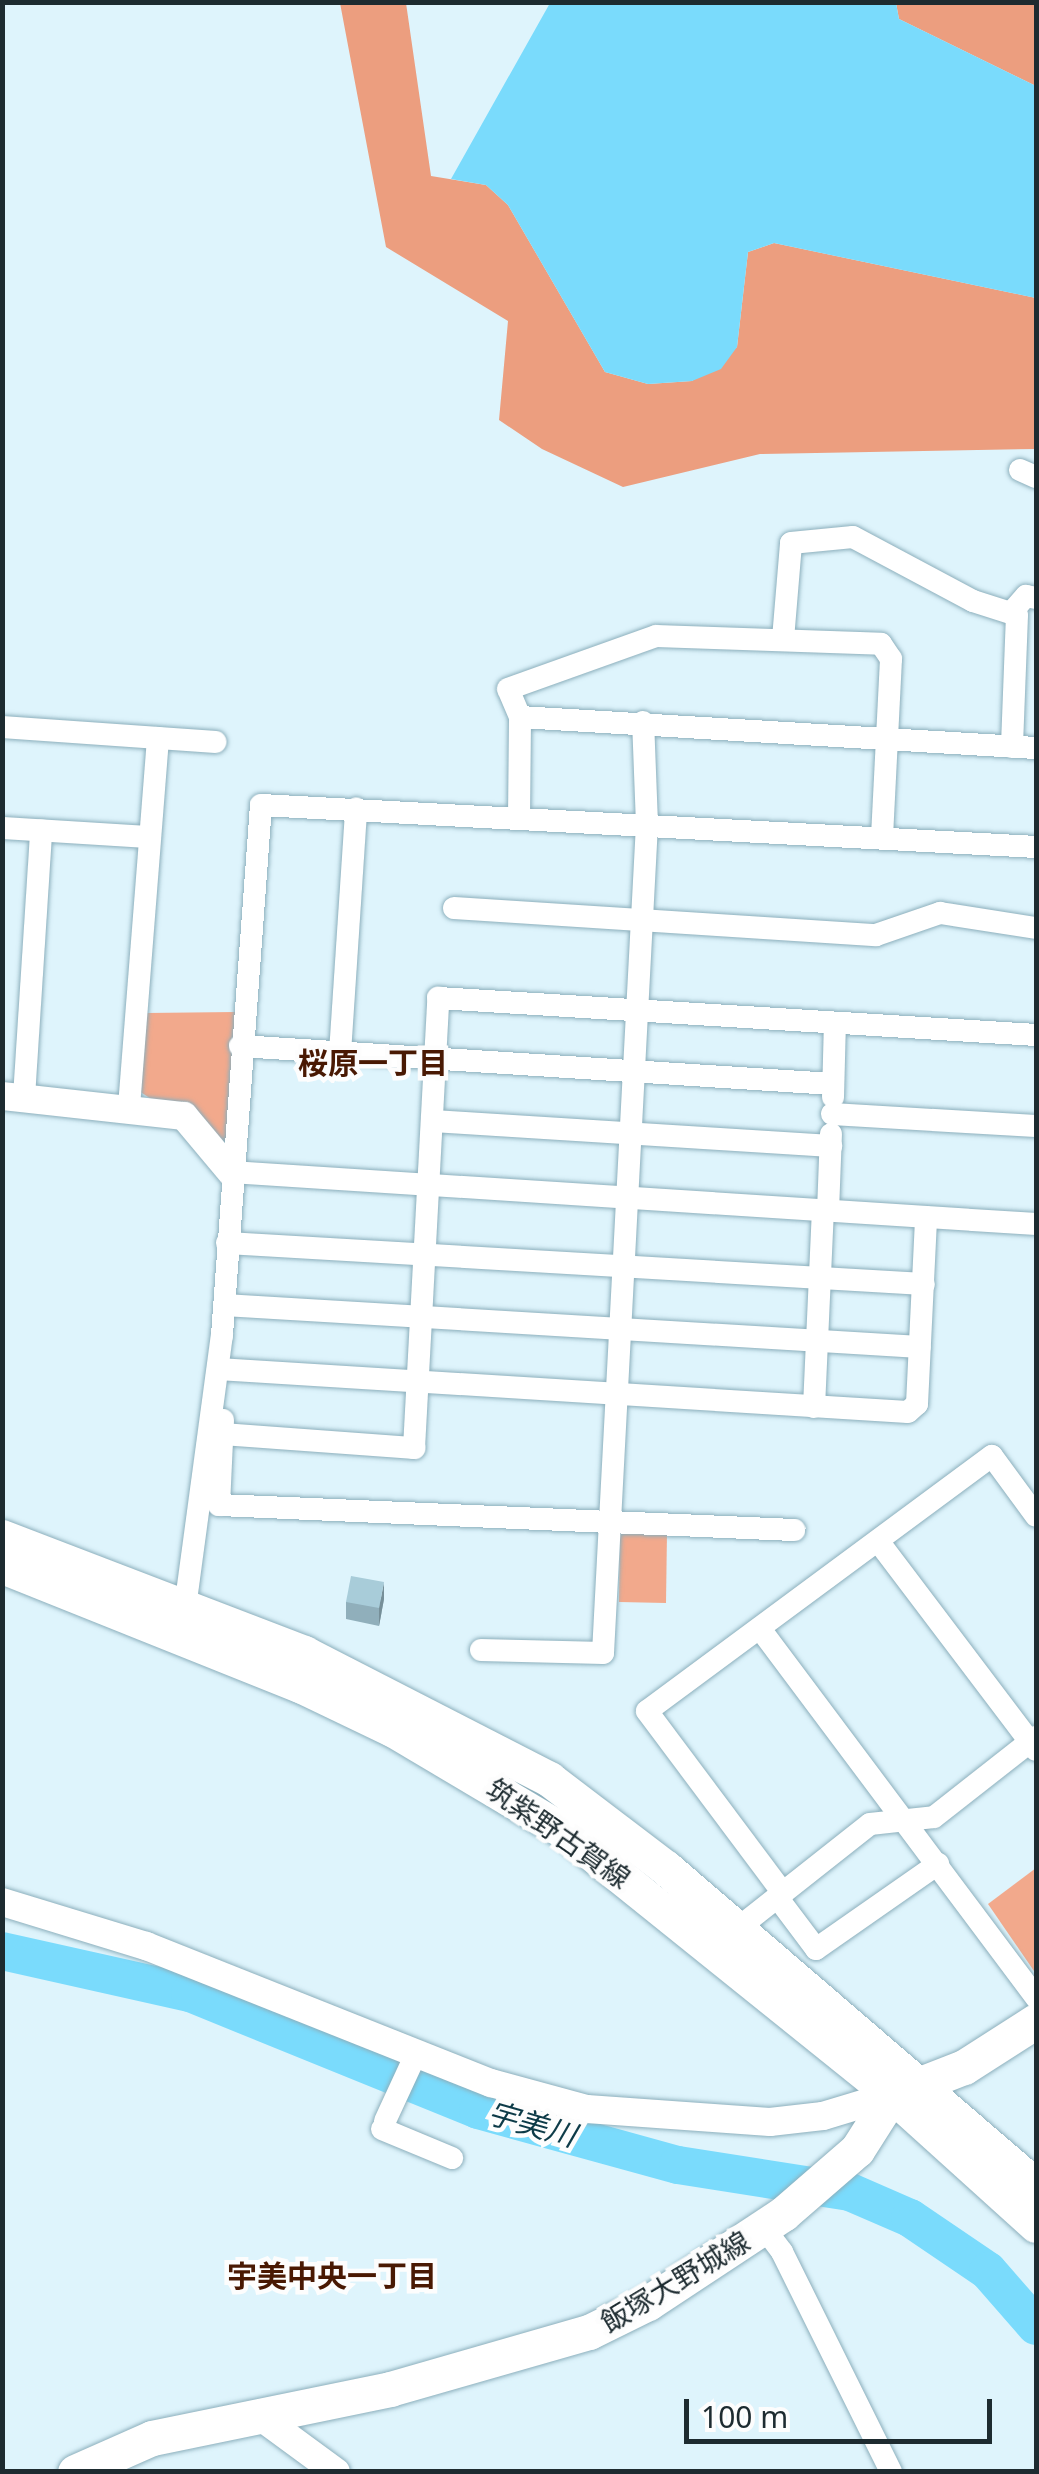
<!DOCTYPE html>
<html>
<head>
<meta charset="utf-8">
<style>
  body { margin:0 }
  #map { position:relative; width:1039px; height:2474px; overflow:hidden; background:#def4fc; font-family:"Noto Sans","Noto Sans JP",sans-serif }
  div>[style] { position:absolute }
  .green>* { inset:0; background:#f2a98c }
  .forest>* { inset:0; background:#ec9e7f }
  .water>* { inset:0; background:#7adbfc }
  .river>* { height:38px; margin:-19px; padding:0 19px; transform-origin:19px; border-radius:19px; background:#7adbfc }
  .roads { filter:drop-shadow(0 0 2px #8cafbc) drop-shadow(0 0 2px #8cafbc) }
  .minor>* { height:22px; margin:-11px; padding:0 11px; transform-origin:11px; border-radius:11px; background:#fff }
  .tertiary>* { height:28px; margin:-14px; padding:0 14px; transform-origin:14px; border-radius:14px; background:#fff }
  .primary>* { height:35px; margin:-17.5px; padding:0 17.5px; transform-origin:17.5px; border-radius:17.5px; background:#fff }
  .wall>* { inset:0; background:#90afbb }
  .shaded-wall>* { inset:0; background:#768f98 }
  .building>* { inset:0; background:#a8ccd9 }
  span { translate:-50% -50%; white-space:nowrap; text-align:center; line-height:1.15; -webkit-text-stroke:9px #fdfdfd; paint-order:stroke }
  .street-label { font-size:28px; color:#1d2b30 }
  .neighbourhood-label { font-size:30px; color:#491903; font-weight:700 }
  .water-label { font-size:30px; color:#0d3b48; font-style:italic }
  .frame { position:absolute; inset:0; border:5px solid #1d2b30; pointer-events:none }
  .scale { position:absolute; left:684px; top:2399px; width:308px; height:45px; box-sizing:border-box; border:5px solid #1d2b30; border-top:0; padding-left:12px; font-size:30px; line-height:35px; white-space:nowrap; color:#1d2b30; -webkit-text-stroke:8px #fdfdfd; paint-order:stroke }
</style>
</head>
<body>
<div id="map">
  <div class="green">
    <div style="clip-path:polygon(235px 1012px,227px 1143px,218px 1143px,139px 1091px,146px 1013px)"></div>
    <div style="clip-path:polygon(620px 1531px,667px 1532px,666px 1603px,619px 1602px)"></div>
    <div style="clip-path:polygon(1036px 1868px,1036px 1974px,988px 1904px)"></div>
  </div>
  <div class="forest">
    <div style="clip-path:polygon(340px 3px,406px 3px,431px 176px,486px 185px,508px 205px,605px 372px,648px 384px,692px 381px,737px 347px,748px 252px,774px 243px,1036px 298px,1036px 449px,760px 454px,623px 487px,542px 449px,499px 420px,508px 321px,386px 247px)"></div>
    <div style="clip-path:polygon(896px 3px,1036px 3px,1036px 86px,899px 19px)"></div>
  </div>
  <div class="water">
    <div style="clip-path:polygon(550px 3px,896px 3px,899px 19px,1036px 86px,1036px 298px,774px 243px,748px 252px,737px 347px,721px 369px,692px 381px,648px 384px,605px 372px,508px 205px,486px 185px,451px 179px)"></div>
  </div>
  <div class="river">
    <div style="left:2px;top:1951px;width:193px;rotate:12.6deg"></div>
    <div style="left:190px;top:1993px;width:311px;rotate:22.1deg"></div>
    <div style="left:478px;top:2110px;width:207px;rotate:15.4deg"></div>
    <div style="left:678px;top:2165px;width:174px;rotate:8.9deg"></div>
    <div style="left:850px;top:2192px;width:65px;rotate:23.4deg"></div>
    <div style="left:910px;top:2218px;width:94px;rotate:34.2deg"></div>
    <div style="left:988px;top:2271px;width:73px;rotate:48.9deg"></div>
  </div>
  <div class="roads">
    <div class="minor">
      <div style="left:1020px;top:470px;width:17px;rotate:24deg"></div>
      <div style="left:1011px;top:613px;width:23px;rotate:-49deg"></div>
      <div style="left:1026px;top:596px;width:10px;rotate:11deg"></div>
      <div style="left:783px;top:639px;width:96px;rotate:-85.2deg"></div>
      <div style="left:791px;top:543px;width:62px;rotate:-5.5deg"></div>
      <div style="left:853px;top:537px;width:136px;rotate:28.1deg"></div>
      <div style="left:973px;top:601px;width:46px;rotate:17.7deg"></div>
      <div style="left:1017px;top:615px;width:132px;rotate:92.2deg"></div>
      <div style="left:520px;top:717px;width:517px;rotate:3.44deg"></div>
      <div style="left:2px;top:727px;width:214px;rotate:4deg"></div>
      <div style="left:519px;top:817px;width:100px;rotate:-89.4deg"></div>
      <div style="left:520px;top:717px;width:30px;rotate:-113deg"></div>
      <div style="left:508px;top:689px;width:157px;rotate:-19.7deg"></div>
      <div style="left:656px;top:636px;width:225px;rotate:2deg"></div>
      <div style="left:881px;top:644px;width:18px;rotate:56deg"></div>
      <div style="left:891px;top:659px;width:178px;rotate:92.9deg"></div>
      <div style="left:2px;top:828px;width:147px;rotate:3.5deg"></div>
      <div style="left:454px;top:908px;width:423px;rotate:3.7deg"></div>
      <div style="left:876px;top:935px;width:68px;rotate:-19deg"></div>
      <div style="left:940px;top:913px;width:97px;rotate:8.9deg"></div>
      <div style="left:240px;top:1046px;width:594px;rotate:3.67deg"></div>
      <div style="left:340px;top:1053px;width:245px;rotate:-86.2deg"></div>
      <div style="left:24px;top:1097px;width:267px;rotate:-86.3deg"></div>
      <div style="left:833px;top:1097px;width:74px;rotate:-88.5deg"></div>
      <div style="left:129px;top:1107px;width:370px;rotate:-85.5deg"></div>
      <div style="left:832px;top:1114px;width:204px;rotate:3.4deg"></div>
      <div style="left:433px;top:1121px;width:399px;rotate:3.6deg"></div>
      <div style="left:231px;top:1172px;width:807px;rotate:3.7deg"></div>
      <div style="left:828px;top:1211px;width:77px;rotate:-87.8deg"></div>
      <div style="left:227px;top:1243px;width:698px;rotate:3.37deg"></div>
      <div style="left:224px;top:1305px;width:697px;rotate:3.45deg"></div>
      <div style="left:218px;top:1369px;width:691px;rotate:3.57deg"></div>
      <div style="left:908px;top:1412px;width:12px;rotate:-42deg"></div>
      <div style="left:917px;top:1404px;width:187px;rotate:-87.2deg"></div>
      <div style="left:814px;top:1407px;width:196px;rotate:-87.4deg"></div>
      <div style="left:223px;top:1420px;width:85px;rotate:92.7deg"></div>
      <div style="left:219px;top:1505px;width:576px;rotate:2.49deg"></div>
      <div style="left:223px;top:1434px;width:192px;rotate:4.2deg"></div>
      <div style="left:414px;top:1448px;width:451px;rotate:-86.9deg"></div>
      <div style="left:438px;top:998px;width:599px;rotate:3.54deg"></div>
      <div style="left:878px;top:1541px;width:262px;rotate:52.9deg"></div>
      <div style="left:185px;top:1608px;width:275px;rotate:-82.3deg"></div>
      <div style="left:222px;top:1335px;width:531px;rotate:-85.79deg"></div>
      <div style="left:261px;top:805px;width:776px;rotate:3.1deg"></div>
      <div style="left:761px;top:1630px;width:459px;rotate:53.2deg"></div>
      <div style="left:481px;top:1650px;width:122px;rotate:1.4deg"></div>
      <div style="left:603px;top:1653px;width:830px;rotate:-86.96deg"></div>
      <div style="left:647px;top:824px;width:102px;rotate:-92.2deg"></div>
      <div style="left:783px;top:1893px;width:227px;rotate:-126.8deg"></div>
      <div style="left:647px;top:1711px;width:429px;rotate:-36.5deg"></div>
      <div style="left:992px;top:1456px;width:74px;rotate:53.7deg"></div>
      <div style="left:777px;top:1897px;width:65px;rotate:53.1deg"></div>
      <div style="left:816px;top:1949px;width:149px;rotate:-34.9deg"></div>
      <div style="left:737px;top:1929px;width:169px;rotate:-38.3deg"></div>
      <div style="left:870px;top:1824px;width:64px;rotate:-6.2deg"></div>
      <div style="left:934px;top:1817px;width:130px;rotate:-38.1deg"></div>
      <div style="left:385px;top:2121px;width:74px;rotate:-65.2deg"></div>
      <div style="left:382px;top:2129px;width:76px;rotate:22.5deg"></div>
      <div style="left:764px;top:2228px;width:30px;rotate:53deg"></div>
      <div style="left:782px;top:2252px;width:246px;rotate:63.6deg"></div>
    </div>
    <div class="tertiary">
      <div style="left:2px;top:1096px;width:183px;rotate:6.3deg"></div>
      <div style="left:184px;top:1116px;width:73px;rotate:50deg"></div>
      <div style="left:2px;top:1902px;width:151px;rotate:17deg"></div>
      <div style="left:146px;top:1946px;width:371px;rotate:21.7deg"></div>
      <div style="left:491px;top:2083px;width:99px;rotate:15.2deg"></div>
      <div style="left:587px;top:2109px;width:183px;rotate:4.1deg"></div>
      <div style="left:770px;top:2122px;width:53px;rotate:-6.5deg"></div>
      <div style="left:823px;top:2116px;width:72px;rotate:-16.9deg"></div>
      <div style="left:261px;top:2417px;width:93px;rotate:36.3deg"></div>
    </div>
    <div class="primary">
      <div style="left:2px;top:1537px;width:324px;rotate:21deg"></div>
      <div style="left:304px;top:1653px;width:276px;rotate:27.2deg"></div>
      <div style="left:549px;top:1779px;width:147px;rotate:37.3deg"></div>
      <div style="left:666px;top:1868px;width:488px;rotate:40.7deg"></div>
      <div style="left:2px;top:1566px;width:321px;rotate:21.8deg"></div>
      <div style="left:300px;top:1685px;width:102px;rotate:25.6deg"></div>
      <div style="left:392px;top:1729px;width:200px;rotate:30.7deg"></div>
      <div style="left:564px;top:1831px;width:421px;rotate:38.8deg"></div>
      <div style="left:892px;top:2095px;width:194px;rotate:42.1deg"></div>
      <div style="left:75px;top:2472px;width:84px;rotate:-23.8deg"></div>
      <div style="left:152px;top:2438px;width:243px;rotate:-11.6deg"></div>
      <div style="left:390px;top:2389px;width:207px;rotate:-16deg"></div>
      <div style="left:589px;top:2332px;width:66px;rotate:-26.2deg"></div>
      <div style="left:648px;top:2303px;width:162px;rotate:-33.4deg"></div>
      <div style="left:783px;top:2214px;width:98px;rotate:-40.9deg"></div>
      <div style="left:857px;top:2150px;width:65px;rotate:-57.5deg"></div>
      <div style="left:892px;top:2095px;width:77px;rotate:-21.3deg"></div>
      <div style="left:964px;top:2067px;width:85px;rotate:-32.6deg"></div>
    </div>
  </div>
  <div class="wall">
    <div style="clip-path:polygon(384px 1599px,379px 1626px,346px 1619px,346px 1602px)"></div>
  </div>
  <div class="shaded-wall">
    <div style="clip-path:polygon(384px 1582px,384px 1599px,379px 1626px,379px 1608px)"></div>
  </div>
  <div class="building">
    <div style="clip-path:polygon(351px 1576px,384px 1582px,379px 1608px,346px 1602px)"></div>
  </div>
  <div class="street-label">
    <span style="left:559px;top:1833px;rotate:35deg">筑紫野古賀線</span>
    <span style="left:675px;top:2281px;rotate:-31deg">飯塚大野城線</span>
  </div>
  <div class="neighbourhood-label">
    <span style="left:373px;top:1063px">桜原一丁目</span>
    <span style="left:332px;top:2276px">宇美中央一丁目</span>
  </div>
  <div class="water-label">
    <span style="left:532px;top:2124px;rotate:16deg">宇美川</span>
  </div>
  <div class="frame"></div>
  <div class="scale">100 m</div>
</div>
</body>
</html>
